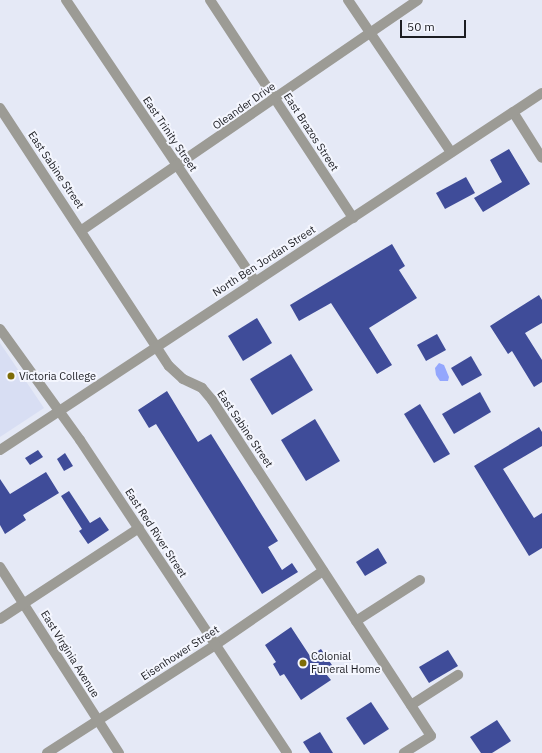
<!DOCTYPE html>
<html>
<head>
<meta charset="utf-8">
<style>
  body { margin:0 }
  #map { position:relative; width:542px; height:753px; overflow:hidden; background:#e5e9f6; font-family:"IBM Plex Sans",sans-serif }
  div>[style] { position:absolute }
  .built>* { inset:0; background:#d8def3 }
  .water>* { inset:0; background:#94a7fd }
  .building>* { inset:0; background:#3f4c99 }
  .minor>* { height:10px; margin:-5px; padding:0 5px; transform-origin:5px; border-radius:5px; background:#9c9b95 }
  .tertiary>* { height:10px; margin:-5px; padding:0 5px; transform-origin:5px; border-radius:5px; background:#9c9b95 }
  .dots>* { width:11px; height:11px; translate:-50% -50%; box-sizing:border-box; border:2px solid #f4f6fe; border-radius:50% }
  span { translate:-50% -50%; white-space:nowrap; text-align:center; line-height:1.15; -webkit-text-stroke:4px #f4f6fe; paint-order:stroke }
  .street-label { font-size:11px; color:#1c1d22 }
  .poi-label { font-size:11px; color:#1c1d22 }
  .left { translate:0 -50%; text-align:left }
  .scale { position:absolute; left:400px; top:20px; width:66px; height:18px; box-sizing:border-box; border:2px solid #1c1d22; border-top:0; padding-left:5px; font-size:12px; line-height:14px; white-space:nowrap; color:#1c1d22; -webkit-text-stroke:3px #f4f6fe; paint-order:stroke }
</style>
</head>
<body>
<div id="map">
  <div class="built">
    <div style="clip-path:polygon(0 343px,44px 408px,0 437px)"></div>
  </div>
  <div class="water">
    <div style="clip-path:polygon(439px 363px,444px 365px,449px 377px,448px 381px,440px 381px,436px 375px,435px 368px)"></div>
  </div>
  <div class="building">
    <div style="clip-path:polygon(509px 149px,530px 184px,483px 212px,474px 198px,502px 182px,490px 160px)"></div>
    <div style="clip-path:polygon(466px 177px,475px 193px,445px 209px,436px 193px)"></div>
    <div style="clip-path:polygon(392px 244px,405px 266px,399px 270px,417px 298px,369px 328px,392px 365px,377px 374px,331px 303px,299px 321px,290px 305px)"></div>
    <div style="clip-path:polygon(539px 295px,542px 300px,542px 323px,525px 333px,542px 360px,542px 382px,534px 387px,512px 351px,508px 354px,490px 326px)"></div>
    <div style="clip-path:polygon(257px 318px,272px 343px,243px 361px,228px 336px)"></div>
    <div style="clip-path:polygon(437px 334px,446px 350px,426px 361px,417px 345px)"></div>
    <div style="clip-path:polygon(291px 354px,313px 390px,272px 415px,250px 379px)"></div>
    <div style="clip-path:polygon(471px 356px,482px 375px,462px 386px,451px 368px)"></div>
    <div style="clip-path:polygon(167px 391px,198px 442px,211px 434px,278px 541px,268px 547px,282px 570px,292px 563px,298px 572px,262px 594px,156px 424px,149px 428px,138px 410px)"></div>
    <div style="clip-path:polygon(480px 392px,491px 412px,454px 434px,442px 414px)"></div>
    <div style="clip-path:polygon(420px 404px,450px 454px,434px 463px,404px 414px)"></div>
    <div style="clip-path:polygon(315px 419px,340px 461px,306px 481px,281px 440px)"></div>
    <div style="clip-path:polygon(539px 427px,542px 432px,542px 446px,503px 469px,534px 518px,542px 513px,542px 548px,529px 556px,474px 466px)"></div>
    <div style="clip-path:polygon(38px 450px,43px 457px,30px 465px,25px 458px)"></div>
    <div style="clip-path:polygon(65px 453px,73px 466px,64px 471px,57px 459px)"></div>
    <div style="clip-path:polygon(46px 472px,59px 493px,23px 515px,26px 520px,5px 534px,0 525px,0 479px,10px 494px)"></div>
    <div style="clip-path:polygon(69px 491px,90px 523px,100px 517px,109px 530px,88px 544px,79px 531px,82px 529px,61px 496px)"></div>
    <div style="clip-path:polygon(378px 548px,387px 563px,365px 576px,356px 562px)"></div>
    <div style="clip-path:polygon(291px 627px,310px 656px,321px 649px,334px 668px,326px 674px,331px 680px,301px 700px,284px 674px,280px 676px,273px 664px,276px 662px,265px 645px)"></div>
    <div style="clip-path:polygon(448px 650px,458px 666px,429px 683px,419px 667px)"></div>
    <div style="clip-path:polygon(371px 702px,389px 729px,364px 745px,346px 718px)"></div>
    <div style="clip-path:polygon(497px 720px,511px 741px,492px 753px,481px 753px,470px 737px)"></div>
    <div style="clip-path:polygon(320px 732px,333px 753px,310px 753px,303px 742px)"></div>
  </div>
  <div class="minor">
    <div style="left:66px;top:0;width:339px;rotate:56.1deg"></div>
    <div style="left:210px;top:0;width:261px;rotate:56.7deg"></div>
    <div style="left:348px;top:0;width:184px;rotate:55.9deg"></div>
    <div style="left:0;top:108px;width:308px;rotate:56.8deg"></div>
    <div style="left:169px;top:366px;width:19px;rotate:43deg"></div>
    <div style="left:183px;top:379px;width:21px;rotate:25deg"></div>
    <div style="left:202px;top:388px;width:16px;rotate:50deg"></div>
    <div style="left:212px;top:400px;width:401px;rotate:56.9deg"></div>
    <div style="left:431px;top:736px;width:32px;rotate:148deg"></div>
    <div style="left:513px;top:112px;width:54px;rotate:57.8deg"></div>
    <div style="left:82px;top:230px;width:407px;rotate:-34.4deg"></div>
    <div style="left:0;top:567px;width:221px;rotate:57.4deg"></div>
    <div style="left:0;top:619px;width:166px;rotate:-33.2deg"></div>
    <div style="left:356px;top:621px;width:76px;rotate:-32.6deg"></div>
    <div style="left:411px;top:705px;width:56px;rotate:-32.6deg"></div>
    <div style="left:47px;top:753px;width:200px;rotate:-32.7deg"></div>
    <div style="left:215px;top:645px;width:131px;rotate:-34.4deg"></div>
  </div>
  <div class="tertiary">
    <div style="left:0;top:329px;width:137px;rotate:54.2deg"></div>
    <div style="left:80px;top:440px;width:375px;rotate:56.5deg"></div>
    <div style="left:0;top:450px;width:649px;rotate:-33.37deg"></div>
  </div>
  <div class="dots">
    <div style="left:11px;top:376px;background:#7e6d08"></div>
    <div style="left:303px;top:663px;background:#7e6d08"></div>
  </div>
  <div class="street-label">
    <span style="left:244px;top:106px;rotate:-35deg">Oleander Drive</span>
    <span style="left:311px;top:132px;rotate:57deg">East Brazos Street</span>
    <span style="left:170px;top:134px;rotate:56deg">East Trinity Street</span>
    <span style="left:56px;top:170px;rotate:56deg">East Sabine Street</span>
    <span style="left:264px;top:261px;rotate:-33deg">North Ben Jordan Street</span>
    <span style="left:245px;top:429px;rotate:56deg">East Sabine Street</span>
    <span style="left:156px;top:533px;rotate:57deg">East Red River Street</span>
    <span style="left:180px;top:653px;rotate:-33deg">Eisenhower Street</span>
    <span style="left:70px;top:654px;rotate:58deg">East Virginia Avenue</span>
  </div>
  <div class="poi-label">
    <span class="left" style="left:19px;top:376px">Victoria College</span>
    <span class="left" style="left:311px;top:663px">Colonial<br>Funeral Home</span>
  </div>
  <div class="scale">50 m</div>
</div>
</body>
</html>
